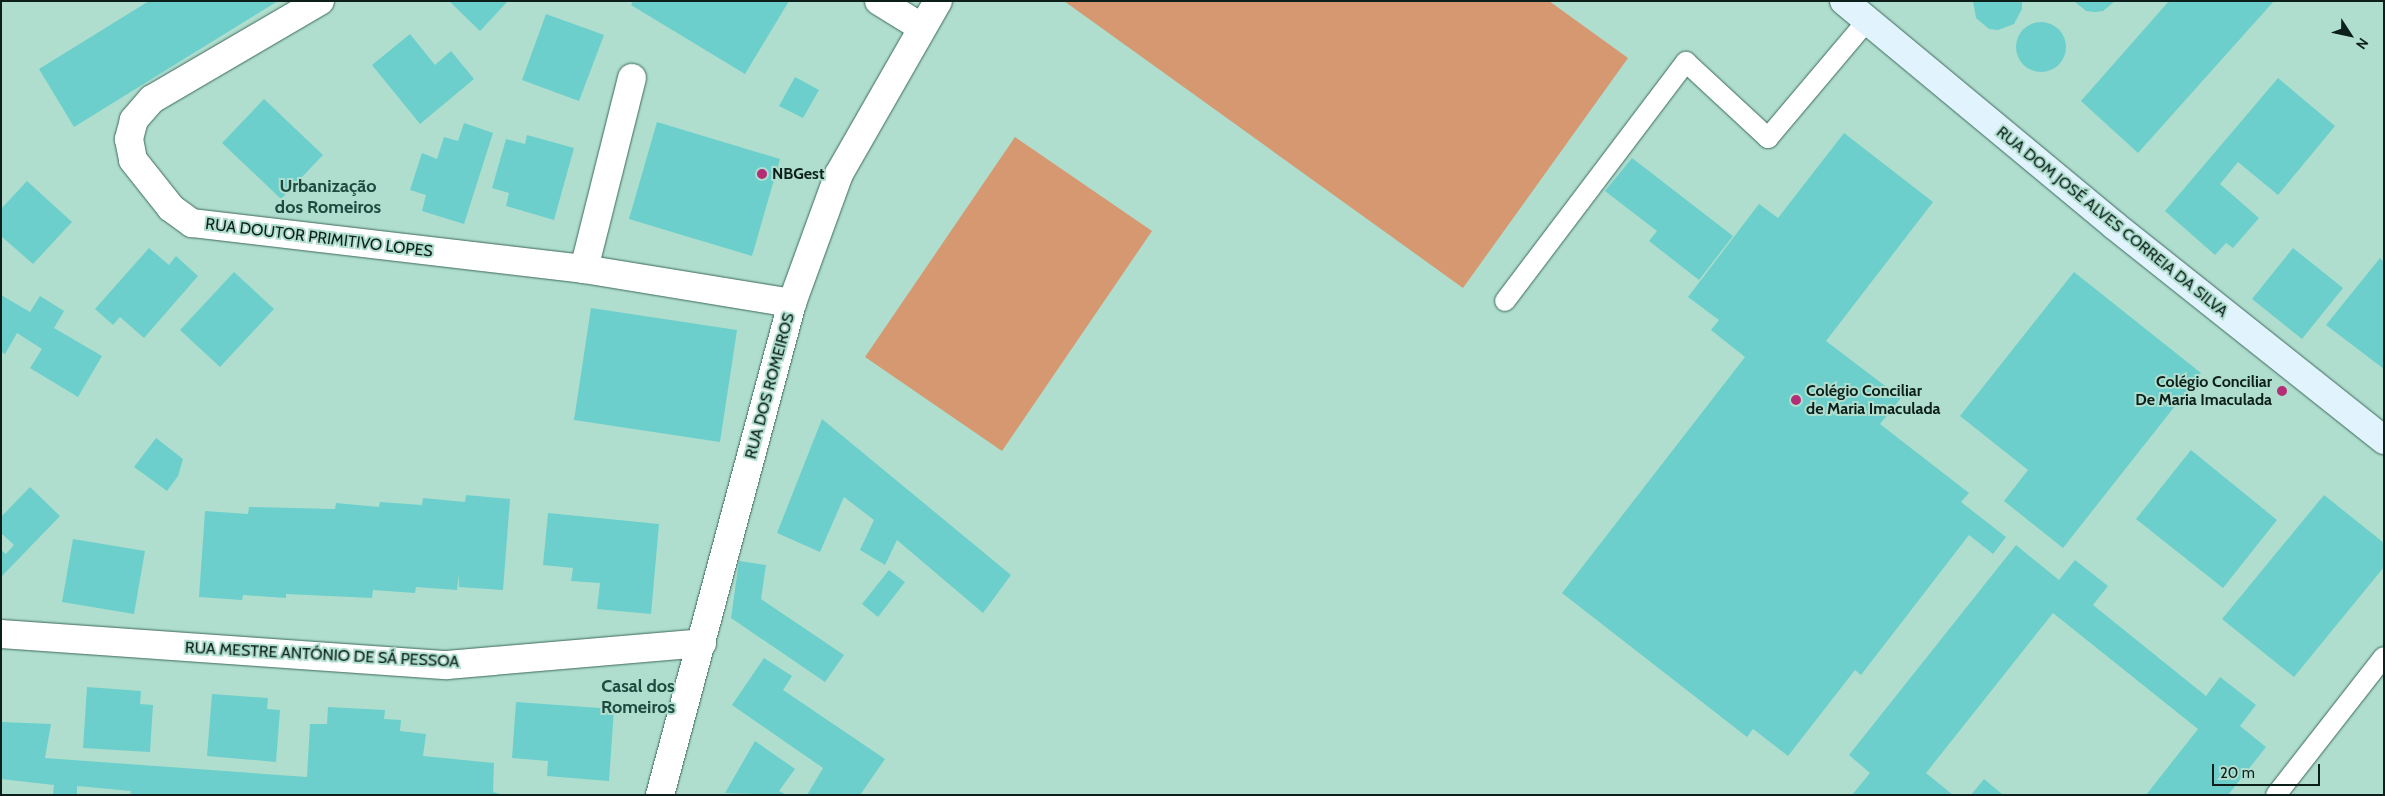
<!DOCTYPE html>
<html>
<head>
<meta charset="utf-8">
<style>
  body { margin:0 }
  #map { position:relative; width:2385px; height:796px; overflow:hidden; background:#afdece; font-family:Cabin,sans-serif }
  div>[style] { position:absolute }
  .green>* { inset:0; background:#d59871 }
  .building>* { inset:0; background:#6ccfcc }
  .round { border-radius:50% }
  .roads { filter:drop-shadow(0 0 1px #3d685b) drop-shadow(0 0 1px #3d685b) }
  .service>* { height:20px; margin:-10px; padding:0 10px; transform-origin:10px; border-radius:10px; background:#fff }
  .minor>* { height:28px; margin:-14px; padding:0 14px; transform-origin:14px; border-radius:14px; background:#fff }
  .secondary>* { height:28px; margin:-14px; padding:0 14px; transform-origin:14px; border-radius:14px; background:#e1f3fd }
  .dots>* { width:14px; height:14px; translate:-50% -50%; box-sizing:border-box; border:2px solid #afdece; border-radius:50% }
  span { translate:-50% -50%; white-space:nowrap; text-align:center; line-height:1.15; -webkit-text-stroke:4px #afdece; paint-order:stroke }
  .poi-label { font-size:16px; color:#0d1f1a; font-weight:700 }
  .left { translate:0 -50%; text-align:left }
  .right { translate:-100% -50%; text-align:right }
  .street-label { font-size:16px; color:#0d1f1a }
  .neighbourhood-label { font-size:18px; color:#1f4a3f; font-weight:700 }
  .frame { position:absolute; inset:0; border:2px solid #0d1f1a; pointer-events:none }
  .north { position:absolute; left:2325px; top:10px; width:50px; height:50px; -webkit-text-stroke:4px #afdece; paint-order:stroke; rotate:125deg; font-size:14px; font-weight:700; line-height:20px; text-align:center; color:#0d1f1a }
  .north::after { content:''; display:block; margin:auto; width:18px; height:22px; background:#0d1f1a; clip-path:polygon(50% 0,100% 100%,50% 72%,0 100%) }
  .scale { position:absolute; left:2212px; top:764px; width:108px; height:22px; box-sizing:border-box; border:2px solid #0d1f1a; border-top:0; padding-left:6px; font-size:15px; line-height:18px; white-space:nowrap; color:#0d1f1a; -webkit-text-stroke:4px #afdece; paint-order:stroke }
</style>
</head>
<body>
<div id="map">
  <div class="green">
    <div style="clip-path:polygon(1064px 1px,1549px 1px,1628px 58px,1463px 288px)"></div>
    <div style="clip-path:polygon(1015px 137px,1152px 231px,1002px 451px,865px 357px)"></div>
  </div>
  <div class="building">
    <div style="clip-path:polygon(149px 1px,278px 1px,74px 127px,39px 69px)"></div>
    <div style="clip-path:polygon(449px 1px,508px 1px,480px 31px)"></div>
    <div style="clip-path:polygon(633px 1px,789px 1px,745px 74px,631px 5px)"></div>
    <div style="clip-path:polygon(1973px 1px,2022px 1px,2022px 9px,2014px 24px,1998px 30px,1989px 29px,1976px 18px)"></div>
    <div style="clip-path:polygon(2074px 1px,2115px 1px,2103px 11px,2095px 12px,2086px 11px)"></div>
    <div style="clip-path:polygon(2169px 1px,2274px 1px,2138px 153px,2081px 101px)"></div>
    <div style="clip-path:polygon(546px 14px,604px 35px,579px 101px,522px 80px)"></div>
    <div class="round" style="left:2016px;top:22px;width:50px;height:50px"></div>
    <div style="clip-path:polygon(410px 34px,435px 65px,451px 51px,474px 79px,420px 124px,372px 65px)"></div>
    <div style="clip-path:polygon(795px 77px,819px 90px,803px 118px,779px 106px)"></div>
    <div style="clip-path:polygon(2278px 78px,2335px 126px,2278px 195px,2238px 162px,2220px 184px,2259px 218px,2233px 248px,2226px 243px,2215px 255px,2165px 211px)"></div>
    <div style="clip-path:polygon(264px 99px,323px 155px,281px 199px,222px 143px)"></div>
    <div style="clip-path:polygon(657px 122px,780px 159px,752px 256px,629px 219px)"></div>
    <div style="clip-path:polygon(464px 123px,493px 133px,464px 224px,422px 211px,426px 195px,410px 190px,422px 153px,437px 159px,444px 137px,458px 141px)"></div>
    <div style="clip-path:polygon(1844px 133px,1933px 202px,1826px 341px,1901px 398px,1880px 424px,1969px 493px,1961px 502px,2006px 537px,1993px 554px,1969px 535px,1861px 675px,1855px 670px,1788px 756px,1753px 729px,1747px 737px,1562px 593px,1745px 357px,1711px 330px,1719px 320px,1688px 297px,1759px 204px,1778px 218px)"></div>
    <div style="clip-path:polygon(527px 135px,574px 148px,554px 220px,506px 206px,509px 193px,492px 188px,506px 139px,525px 144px)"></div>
    <div style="clip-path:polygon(1632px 158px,1733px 236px,1699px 280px,1649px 241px,1657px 231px,1605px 191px)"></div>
    <div style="clip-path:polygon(27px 181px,72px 222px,33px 264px,1px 236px,1px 209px)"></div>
    <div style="clip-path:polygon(149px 248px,169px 265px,176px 256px,198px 276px,144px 338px,120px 317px,113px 325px,95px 309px)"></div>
    <div style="clip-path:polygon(2293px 248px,2343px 288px,2302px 339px,2252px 299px)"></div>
    <div style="clip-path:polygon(2380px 258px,2384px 262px,2384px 369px,2326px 325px)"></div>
    <div style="clip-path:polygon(234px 272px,274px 309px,220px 367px,180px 330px)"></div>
    <div style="clip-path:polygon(2074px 272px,2201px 373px,2063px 548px,2004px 501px,2028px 470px,1960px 416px)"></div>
    <div style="clip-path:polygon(1px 295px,30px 312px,40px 296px,64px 311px,54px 328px,102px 356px,78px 397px,30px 368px,42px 349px,17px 333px,5px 354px,1px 352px)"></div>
    <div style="clip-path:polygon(591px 308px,737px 330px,720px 442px,574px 420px)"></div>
    <div style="clip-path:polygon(822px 419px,1011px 575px,983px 613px,897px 540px,885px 565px,860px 550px,874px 520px,844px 497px,820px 552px,777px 533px)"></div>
    <div style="clip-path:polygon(156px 438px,183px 459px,178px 476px,167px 491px,134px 467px)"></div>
    <div style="clip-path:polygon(2191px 450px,2277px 520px,2223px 588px,2136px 519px)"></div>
    <div style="clip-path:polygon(30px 487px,60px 516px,1px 577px,1px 550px,6px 554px,14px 545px,1px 533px,1px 517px)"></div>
    <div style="clip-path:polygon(466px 495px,510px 499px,503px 590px,459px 587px,459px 574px,457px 590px,416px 587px,415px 593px,373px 590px,372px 598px,286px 594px,286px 598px,243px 595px,242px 600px,199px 597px,205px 511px,248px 514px,249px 507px,335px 509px,336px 503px,379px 507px,380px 502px,422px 505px,423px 498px,465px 502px)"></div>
    <div style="clip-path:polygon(2324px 495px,2384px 543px,2384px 567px,2294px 677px,2222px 619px)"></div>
    <div style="clip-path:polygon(548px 513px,659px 524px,651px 614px,597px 609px,600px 583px,571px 581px,573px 568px,543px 565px)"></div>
    <div style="clip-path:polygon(73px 539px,145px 551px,134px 614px,62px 602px)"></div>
    <div style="clip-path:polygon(2016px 545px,2059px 580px,2075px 560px,2108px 586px,2093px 605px,2206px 696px,2220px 677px,2256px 705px,2240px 726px,2266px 747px,2228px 795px,2146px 795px,2198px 729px,2053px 613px,1926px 773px,1953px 795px,1852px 795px,1870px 773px,1849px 755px)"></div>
    <div style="clip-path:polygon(739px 561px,766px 565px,761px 599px,844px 655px,825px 682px,731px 618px)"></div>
    <div style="clip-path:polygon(889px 570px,905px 582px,878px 617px,862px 604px)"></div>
    <div style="clip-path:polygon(764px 658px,792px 676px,783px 690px,885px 759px,860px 795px,807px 795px,823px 768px,732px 705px)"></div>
    <div style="clip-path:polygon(87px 687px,141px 691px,140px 704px,153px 705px,150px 752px,83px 748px)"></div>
    <div style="clip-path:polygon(212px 694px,268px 698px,267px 709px,280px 710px,276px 762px,207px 756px)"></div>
    <div style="clip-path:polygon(516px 702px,614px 709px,609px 781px,547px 776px,548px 761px,512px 758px)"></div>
    <div style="clip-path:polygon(328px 707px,385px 710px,384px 719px,401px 720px,400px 731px,426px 734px,423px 756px,494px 763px,493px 792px,504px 795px,130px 795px,131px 791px,77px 786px,77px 795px,53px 795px,54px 785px,1px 779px,1px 722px,51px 724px,45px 758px,307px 777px,310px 724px,327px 724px)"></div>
    <div style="clip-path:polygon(755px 741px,795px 769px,779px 791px,787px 795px,725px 793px)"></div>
    <div style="clip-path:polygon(1984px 779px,2003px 795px,1971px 795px)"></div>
  </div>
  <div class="roads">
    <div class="service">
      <div style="left:1505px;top:301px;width:300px;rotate:-52.9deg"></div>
      <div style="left:1686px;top:62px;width:112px;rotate:42.8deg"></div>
      <div style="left:1768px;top:138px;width:153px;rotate:-49.8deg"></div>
      <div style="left:2276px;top:795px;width:175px;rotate:-52deg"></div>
    </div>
    <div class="minor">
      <div style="left:320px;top:1px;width:194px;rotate:149.7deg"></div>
      <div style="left:152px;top:99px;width:28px;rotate:131deg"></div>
      <div style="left:134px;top:120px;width:20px;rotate:105deg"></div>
      <div style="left:129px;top:139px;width:21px;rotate:79deg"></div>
      <div style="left:133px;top:160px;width:61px;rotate:51.6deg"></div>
      <div style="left:171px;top:208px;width:26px;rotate:36deg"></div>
      <div style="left:192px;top:223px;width:395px;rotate:6.7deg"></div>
      <div style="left:584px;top:269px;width:211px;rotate:9.3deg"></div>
      <div style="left:879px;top:1px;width:49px;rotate:31.8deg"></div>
      <div style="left:584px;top:269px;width:197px;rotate:-75.9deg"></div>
      <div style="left:1px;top:634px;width:447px;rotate:4deg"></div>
      <div style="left:447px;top:665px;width:256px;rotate:-4.9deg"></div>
      <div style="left:660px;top:795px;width:509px;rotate:-74.98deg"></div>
      <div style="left:792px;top:303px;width:137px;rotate:-70deg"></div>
      <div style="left:839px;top:174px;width:199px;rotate:-60.2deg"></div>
    </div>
    <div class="secondary">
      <div style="left:1844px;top:1px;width:352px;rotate:39.7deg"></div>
      <div style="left:2115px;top:226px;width:344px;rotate:38.5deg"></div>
    </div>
  </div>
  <div class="dots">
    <div style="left:762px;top:174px;background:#b32e74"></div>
    <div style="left:2282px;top:391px;background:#b32e74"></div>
    <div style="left:1796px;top:400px;background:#b32e74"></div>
  </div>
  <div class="poi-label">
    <span class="left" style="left:772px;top:174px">NBGest</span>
    <span class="right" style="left:2272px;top:391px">Colégio Conciliar<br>De Maria Imaculada</span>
    <span class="left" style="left:1806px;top:400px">Colégio Conciliar<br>de Maria Imaculada</span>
  </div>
  <div class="street-label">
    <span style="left:2112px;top:222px;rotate:39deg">RUA DOM JOSÉ ALVES CORREIA DA SILVA</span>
    <span style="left:319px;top:238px;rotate:7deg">RUA DOUTOR PRIMITIVO LOPES</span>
    <span style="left:770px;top:386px;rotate:-75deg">RUA DOS ROMEIROS</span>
    <span style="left:322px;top:655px;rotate:3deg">RUA MESTRE ANTÓNIO DE SÁ PESSOA</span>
  </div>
  <div class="neighbourhood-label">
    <span style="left:328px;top:197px">Urbanização<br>dos Romeiros</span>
    <span style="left:638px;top:697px">Casal dos<br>Romeiros</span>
  </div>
  <div class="frame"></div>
  <div class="north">N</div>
  <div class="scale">20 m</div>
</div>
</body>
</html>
